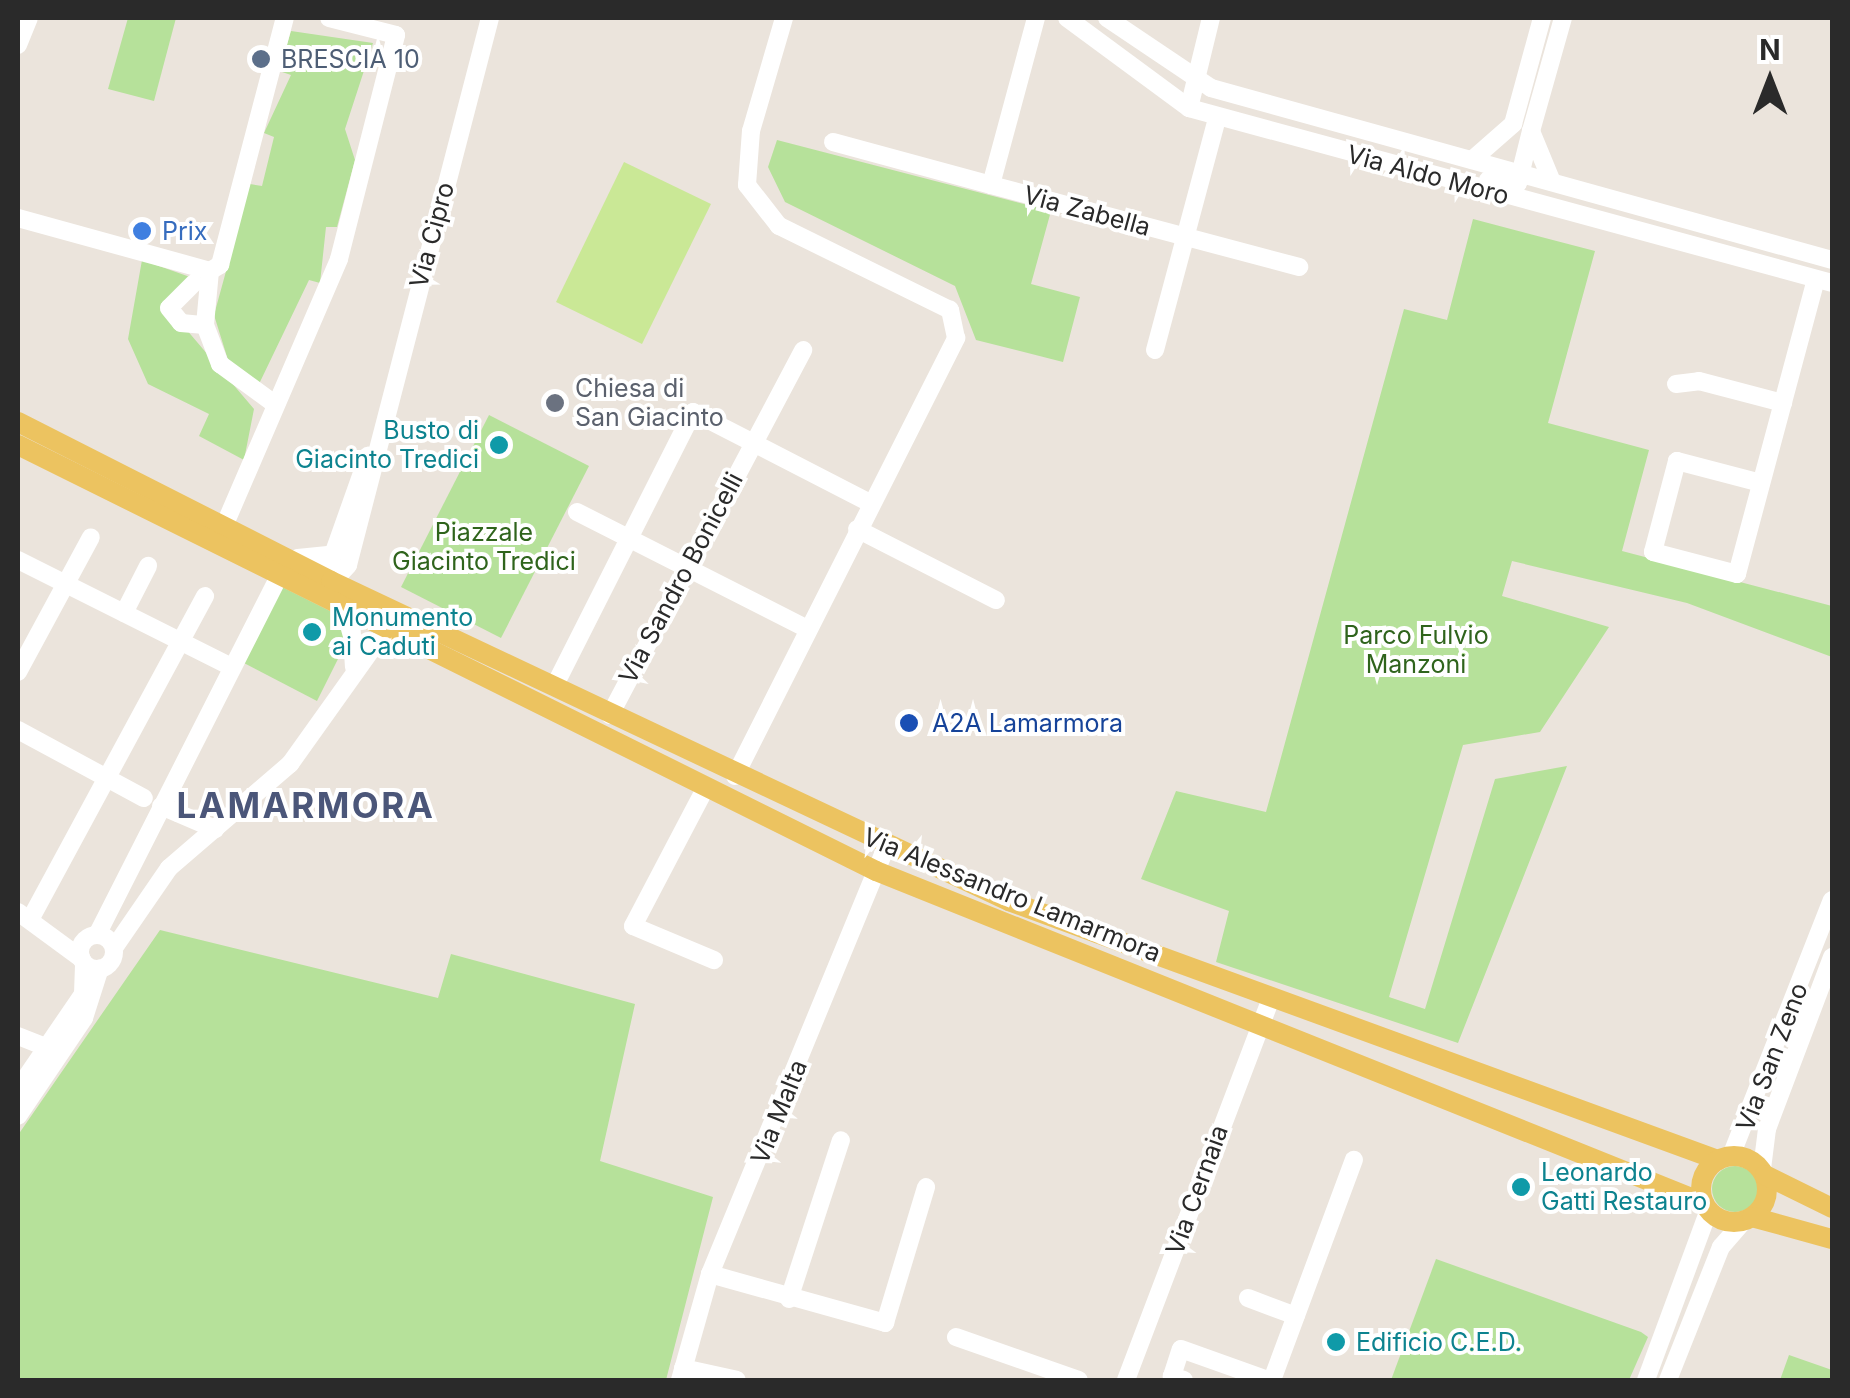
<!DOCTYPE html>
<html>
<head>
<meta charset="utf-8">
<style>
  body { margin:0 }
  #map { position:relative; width:1850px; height:1398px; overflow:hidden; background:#ebe4dc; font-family:Inter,sans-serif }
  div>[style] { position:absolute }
  .green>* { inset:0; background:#b6e19a }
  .round { border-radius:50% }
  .pitch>* { inset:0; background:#cae896 }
  .minor>* { height:18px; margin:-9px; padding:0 9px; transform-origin:9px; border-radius:9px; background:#fff }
  .minor>.ring { margin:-9px; padding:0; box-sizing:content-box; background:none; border:18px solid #fff; border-radius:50% }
  .major>* { height:20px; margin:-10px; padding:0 10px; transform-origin:10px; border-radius:10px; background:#ecc360 }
  .major>.ring { margin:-10px; padding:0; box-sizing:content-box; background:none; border:20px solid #ecc360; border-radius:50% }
  .dots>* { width:28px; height:28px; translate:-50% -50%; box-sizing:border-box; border:5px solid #fff; border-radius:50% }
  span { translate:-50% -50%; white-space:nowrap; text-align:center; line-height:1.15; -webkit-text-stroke:8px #fff; paint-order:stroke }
  .service-label { font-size:25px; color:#4e5e75 }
  .left { translate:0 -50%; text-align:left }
  .street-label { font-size:25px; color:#2a2a2a }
  .shop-label { font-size:25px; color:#366cbe }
  .worship-label { font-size:25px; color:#5b616d }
  .culture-label { font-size:25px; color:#0d838f }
  .right { translate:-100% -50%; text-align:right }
  .park-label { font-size:25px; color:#2f641c }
  .transit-label { font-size:25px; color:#164399 }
  .district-label { font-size:35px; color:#4b5679; font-weight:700; letter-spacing:2.5px }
  .frame { position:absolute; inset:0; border:20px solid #2a2a2a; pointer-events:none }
  .north { position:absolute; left:1720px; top:30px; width:100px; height:100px; -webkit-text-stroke:8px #fff; paint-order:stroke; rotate:0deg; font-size:28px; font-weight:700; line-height:40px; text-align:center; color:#2a2a2a }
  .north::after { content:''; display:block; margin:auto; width:35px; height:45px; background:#2a2a2a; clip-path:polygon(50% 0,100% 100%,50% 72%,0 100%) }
</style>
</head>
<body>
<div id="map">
  <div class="green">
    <div style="clip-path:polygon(128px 18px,176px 18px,154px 101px,108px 89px)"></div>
    <div style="clip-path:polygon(291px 31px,373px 43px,345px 129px,355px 160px,337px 227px,326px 227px,320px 283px,309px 280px,259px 384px,228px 360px,214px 315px,250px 184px,262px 186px,274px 137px,264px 133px,291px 75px,279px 71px)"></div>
    <div style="clip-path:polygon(777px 140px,1051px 211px,1031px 284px,1080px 297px,1063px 362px,976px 340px,955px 286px,785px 202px,768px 167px)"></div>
    <div style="clip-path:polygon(1473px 219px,1595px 251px,1548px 423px,1649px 450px,1622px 551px,1832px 606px,1832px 657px,1687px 603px,1512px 561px,1502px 596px,1609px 627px,1540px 732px,1463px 745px,1389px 997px,1425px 1009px,1495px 779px,1567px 766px,1458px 1043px,1216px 962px,1229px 911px,1141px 879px,1176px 791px,1266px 812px,1404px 309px,1447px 320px)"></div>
    <div style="clip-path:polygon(142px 260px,190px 277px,163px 302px,254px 409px,244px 460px,199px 436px,209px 414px,148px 384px,128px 339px)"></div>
    <div style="clip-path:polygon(489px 415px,589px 466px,501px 638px,401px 587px)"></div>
    <div style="clip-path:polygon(280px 586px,342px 617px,349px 637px,317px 701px,242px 662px)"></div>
    <div style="clip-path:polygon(160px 930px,438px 998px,451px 954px,635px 1004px,600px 1161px,713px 1197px,666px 1380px,18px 1380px,18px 1135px)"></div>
    <div class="round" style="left:1712px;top:1166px;width:46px;height:46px"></div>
    <div style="clip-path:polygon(1436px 1259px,1641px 1332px,1648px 1337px,1629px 1380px,1391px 1380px)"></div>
    <div style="clip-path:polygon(1789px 1355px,1832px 1370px,1832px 1380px,1780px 1380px)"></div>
  </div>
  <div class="pitch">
    <div style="clip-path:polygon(624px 162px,711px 204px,642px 344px,556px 302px)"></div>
  </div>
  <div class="minor">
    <div style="left:1036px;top:18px;width:173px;rotate:105.1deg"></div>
    <div style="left:991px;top:185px;width:319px;rotate:14.9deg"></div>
    <div style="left:1067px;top:18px;width:152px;rotate:36.4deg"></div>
    <div style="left:1189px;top:108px;width:666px;rotate:15.22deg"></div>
    <div style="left:1107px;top:18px;width:125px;rotate:33.9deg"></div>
    <div style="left:1211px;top:88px;width:644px;rotate:15.48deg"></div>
    <div style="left:18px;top:45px;width:29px;rotate:-68deg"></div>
    <div style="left:1189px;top:108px;width:93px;rotate:-76.3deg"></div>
    <div style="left:833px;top:142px;width:164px;rotate:15.2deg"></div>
    <div style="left:1472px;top:160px;width:55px;rotate:-41.3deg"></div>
    <div style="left:1513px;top:124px;width:110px;rotate:-74.7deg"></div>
    <div style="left:1488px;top:180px;width:30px;rotate:6deg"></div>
    <div style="left:1518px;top:183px;width:54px;rotate:-76deg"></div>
    <div style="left:1552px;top:182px;width:55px;rotate:-112.4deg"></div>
    <div style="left:1531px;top:131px;width:117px;rotate:-74.2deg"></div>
    <div style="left:18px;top:218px;width:199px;rotate:15.4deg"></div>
    <div style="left:210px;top:271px;width:54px;rotate:95.3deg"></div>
    <div style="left:205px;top:325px;width:42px;rotate:69deg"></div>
    <div style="left:220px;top:364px;width:69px;rotate:36.2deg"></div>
    <div style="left:210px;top:271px;width:12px;rotate:-31deg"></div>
    <div style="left:220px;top:265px;width:255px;rotate:-75.3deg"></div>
    <div style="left:194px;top:283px;width:35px;rotate:135deg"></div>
    <div style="left:169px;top:308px;width:19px;rotate:51deg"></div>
    <div style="left:181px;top:323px;width:24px;rotate:5deg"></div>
    <div style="left:1155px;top:350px;width:240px;rotate:-75deg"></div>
    <div style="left:1676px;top:384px;width:23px;rotate:-7deg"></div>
    <div style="left:1699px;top:381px;width:87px;rotate:14.7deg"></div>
    <div style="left:1761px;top:483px;width:87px;rotate:-165.3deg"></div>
    <div style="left:1677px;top:461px;width:94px;rotate:104.8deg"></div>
    <div style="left:1653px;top:552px;width:87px;rotate:14.7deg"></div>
    <div style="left:1737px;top:574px;width:305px;rotate:-75deg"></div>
    <div style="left:577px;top:512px;width:259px;rotate:26.9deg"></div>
    <div style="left:225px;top:524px;width:288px;rotate:-66.7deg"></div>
    <div style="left:339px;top:259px;width:231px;rotate:-75.7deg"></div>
    <div style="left:396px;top:35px;width:69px;rotate:-165.8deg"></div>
    <div style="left:857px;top:529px;width:156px;rotate:27.1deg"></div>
    <div style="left:18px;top:560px;width:235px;rotate:26.6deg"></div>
    <div style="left:329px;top:566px;width:117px;rotate:-70.5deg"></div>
    <div style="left:325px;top:590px;width:34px;rotate:-47deg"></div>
    <div style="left:348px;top:565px;width:565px;rotate:-75.45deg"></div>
    <div style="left:350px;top:604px;width:63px;rotate:86.4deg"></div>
    <div style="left:124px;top:613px;width:53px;rotate:-62.9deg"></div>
    <div style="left:18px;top:672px;width:153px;rotate:-61.6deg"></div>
    <div style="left:554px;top:687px;width:308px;rotate:-63.2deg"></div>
    <div style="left:693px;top:412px;width:199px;rotate:27.2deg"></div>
    <div style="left:610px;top:715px;width:413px;rotate:-62.1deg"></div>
    <div style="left:18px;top:730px;width:143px;rotate:28.4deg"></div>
    <div style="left:735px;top:776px;width:491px;rotate:-63.2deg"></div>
    <div style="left:956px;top:338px;width:29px;rotate:-102deg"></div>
    <div style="left:950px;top:310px;width:191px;rotate:-153.8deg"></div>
    <div style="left:779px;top:226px;width:52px;rotate:-128deg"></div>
    <div style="left:747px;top:185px;width:54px;rotate:-85.8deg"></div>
    <div style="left:751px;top:131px;width:118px;rotate:-73.7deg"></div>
    <div style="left:706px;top:787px;width:157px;rotate:117.7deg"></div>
    <div style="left:633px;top:926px;width:88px;rotate:22.8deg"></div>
    <div style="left:161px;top:806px;width:59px;rotate:23.1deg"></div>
    <div style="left:18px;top:912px;width:79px;rotate:36.3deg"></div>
    <div style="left:31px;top:918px;width:366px;rotate:-61.6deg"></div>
    <div style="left:97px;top:935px;width:402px;rotate:-63.1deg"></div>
    <div style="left:279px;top:577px;width:27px;rotate:-45deg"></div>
    <div style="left:298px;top:558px;width:30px;rotate:-6deg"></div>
    <div class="ring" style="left:80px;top:935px;width:16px;height:16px"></div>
    <div style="left:114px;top:948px;width:97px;rotate:-55.5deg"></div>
    <div style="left:169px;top:868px;width:160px;rotate:-40.7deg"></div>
    <div style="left:290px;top:764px;width:150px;rotate:-54.5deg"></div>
    <div style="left:377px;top:642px;width:24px;rotate:-19deg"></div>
    <div style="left:18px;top:1036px;width:41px;rotate:21.5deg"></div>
    <div style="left:18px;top:1089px;width:115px;rotate:-55.6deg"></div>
    <div style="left:83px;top:994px;width:31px;rotate:-88deg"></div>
    <div style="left:18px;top:1116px;width:118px;rotate:-56deg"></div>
    <div style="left:84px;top:1018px;width:52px;rotate:-72.3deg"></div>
    <div style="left:1731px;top:1156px;width:275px;rotate:-68.5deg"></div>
    <div style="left:1762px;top:1169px;width:40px;rotate:-82.9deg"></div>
    <div style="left:1767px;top:1129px;width:184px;rotate:-69.3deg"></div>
    <div style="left:710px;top:1274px;width:182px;rotate:15.6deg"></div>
    <div style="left:885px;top:1323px;width:142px;rotate:-73.2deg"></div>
    <div style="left:1248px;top:1298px;width:51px;rotate:20.6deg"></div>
    <div style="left:789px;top:1299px;width:167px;rotate:-71.9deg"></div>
    <div style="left:956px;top:1337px;width:130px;rotate:19.3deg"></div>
    <div style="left:683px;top:1368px;width:55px;rotate:12.5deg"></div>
    <div style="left:680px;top:1380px;width:110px;rotate:-74.2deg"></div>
    <div style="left:710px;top:1274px;width:462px;rotate:-67.6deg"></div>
    <div style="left:1126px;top:1380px;width:405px;rotate:-69.2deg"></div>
    <div style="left:1184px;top:1380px;width:13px;rotate:-162deg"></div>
    <div style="left:1172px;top:1376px;width:28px;rotate:-72deg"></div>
    <div style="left:1181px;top:1349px;width:92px;rotate:19.6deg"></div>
    <div style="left:1272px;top:1380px;width:235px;rotate:-69.6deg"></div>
    <div style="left:1646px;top:1380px;width:181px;rotate:-69.7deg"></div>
    <div style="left:1668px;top:1380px;width:143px;rotate:-68.3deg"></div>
    <div style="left:1721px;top:1247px;width:35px;rotate:-49deg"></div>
  </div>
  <div class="major">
    <div style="left:18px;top:422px;width:351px;rotate:26.9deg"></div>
    <div style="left:331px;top:581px;width:750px;rotate:25.27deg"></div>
    <div style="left:1009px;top:901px;width:755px;rotate:20.07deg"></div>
    <div style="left:18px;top:445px;width:958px;rotate:26.4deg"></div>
    <div style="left:876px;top:871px;width:892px;rotate:21.85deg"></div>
    <div class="ring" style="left:1701px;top:1156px;width:46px;height:46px"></div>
    <div style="left:1765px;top:1175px;width:75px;rotate:26.2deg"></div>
    <div style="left:1752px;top:1217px;width:83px;rotate:15.4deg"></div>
  </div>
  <div class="dots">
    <div style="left:261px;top:59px;background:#5c6f8a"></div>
    <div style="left:142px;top:231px;background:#3f7fe0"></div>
    <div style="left:555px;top:403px;background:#6b7280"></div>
    <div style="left:499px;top:445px;background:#0f9aa8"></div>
    <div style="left:312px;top:632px;background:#0f9aa8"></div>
    <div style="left:909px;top:723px;background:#1a4fb4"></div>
    <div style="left:1521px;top:1187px;background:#0f9aa8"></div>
    <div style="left:1336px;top:1342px;background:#0f9aa8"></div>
  </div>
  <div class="service-label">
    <span class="left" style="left:281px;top:59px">BRESCIA 10</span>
  </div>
  <div class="street-label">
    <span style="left:1428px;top:175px;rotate:15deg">Via Aldo Moro</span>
    <span style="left:1087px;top:211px;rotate:15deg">Via Zabella</span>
    <span style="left:432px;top:235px;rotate:-75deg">Via Cipro</span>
    <span style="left:681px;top:578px;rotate:-62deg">Via Sandro Bonicelli</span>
    <span style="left:1012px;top:895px;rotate:22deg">Via Alessandro Lamarmora</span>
    <span style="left:1772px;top:1057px;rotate:-69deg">Via San Zeno</span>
    <span style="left:779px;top:1112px;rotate:-68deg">Via Malta</span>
    <span style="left:1197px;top:1190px;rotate:-70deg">Via Cernaia</span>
  </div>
  <div class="shop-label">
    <span class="left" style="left:162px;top:231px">Prix</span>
  </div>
  <div class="worship-label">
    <span class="left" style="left:575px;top:403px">Chiesa di<br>San Giacinto</span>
  </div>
  <div class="culture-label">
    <span class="right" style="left:479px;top:445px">Busto di<br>Giacinto Tredici</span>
    <span class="left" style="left:332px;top:632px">Monumento<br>ai Caduti</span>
    <span class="left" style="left:1541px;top:1187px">Leonardo<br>Gatti Restauro</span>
    <span class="left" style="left:1356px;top:1342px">Edificio C.E.D.</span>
  </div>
  <div class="park-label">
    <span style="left:484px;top:547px">Piazzale<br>Giacinto Tredici</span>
    <span style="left:1416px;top:650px">Parco Fulvio<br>Manzoni</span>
  </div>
  <div class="transit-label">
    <span class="left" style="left:932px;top:723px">A2A Lamarmora</span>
  </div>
  <div class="district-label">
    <span style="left:306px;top:805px">LAMARMORA</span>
  </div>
  <div class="frame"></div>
  <div class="north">N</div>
</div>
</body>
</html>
